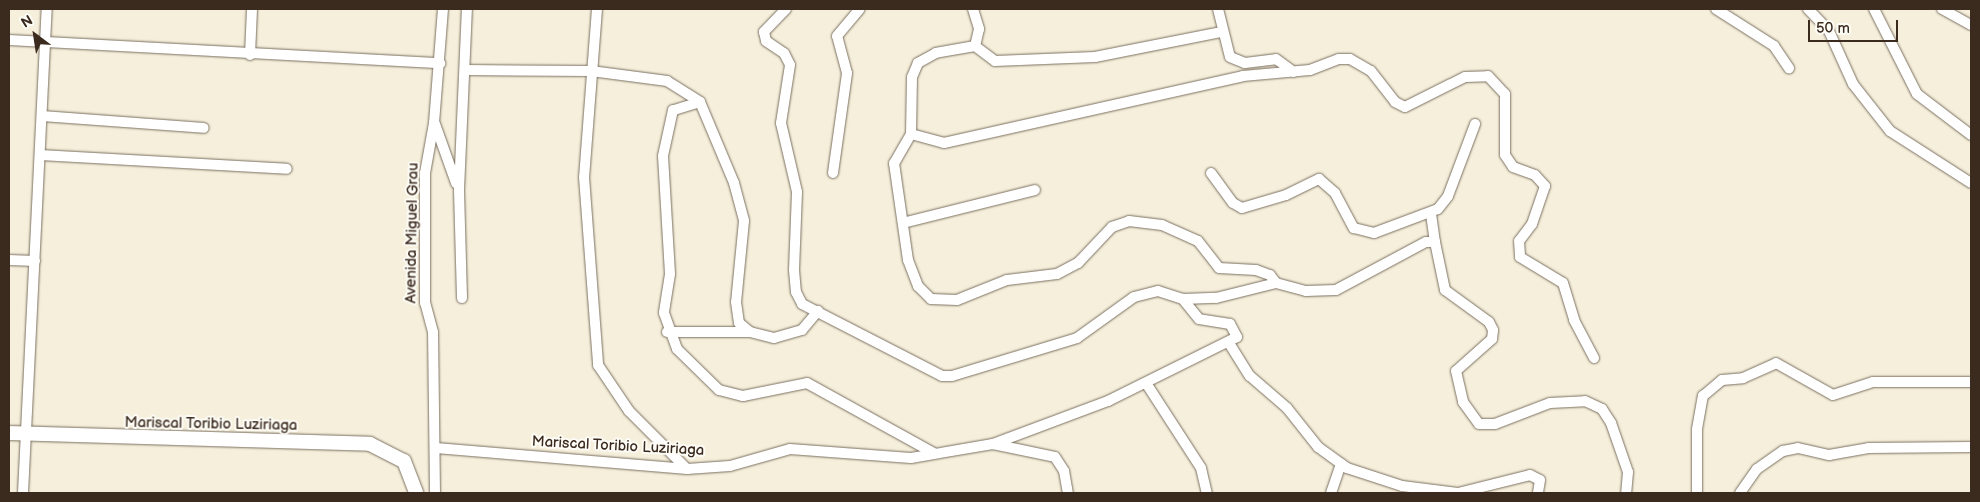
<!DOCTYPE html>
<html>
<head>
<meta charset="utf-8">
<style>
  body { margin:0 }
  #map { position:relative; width:1980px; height:502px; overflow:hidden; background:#f5efdb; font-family:"Balsamiq Sans",sans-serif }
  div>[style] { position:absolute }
  .roads { filter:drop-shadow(0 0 1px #7c6f60) drop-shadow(0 0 1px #7c6f60) }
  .street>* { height:10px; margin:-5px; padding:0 5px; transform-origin:5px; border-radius:5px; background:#fff }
  .secondary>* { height:14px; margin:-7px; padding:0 7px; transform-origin:7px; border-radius:7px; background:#fff }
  span { translate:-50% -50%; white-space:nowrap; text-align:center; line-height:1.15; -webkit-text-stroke:4px #fdfcf7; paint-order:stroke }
  .street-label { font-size:15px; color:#3b2a1e }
  .frame { position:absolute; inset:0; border:10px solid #3b2a1e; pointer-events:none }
  .north { position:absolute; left:10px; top:10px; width:50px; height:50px; -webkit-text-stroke:4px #fdfcf7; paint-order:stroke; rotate:329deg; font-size:14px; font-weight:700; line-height:20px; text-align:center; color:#3b2a1e }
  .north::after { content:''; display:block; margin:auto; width:18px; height:22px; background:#3b2a1e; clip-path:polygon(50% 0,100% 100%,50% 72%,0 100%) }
  .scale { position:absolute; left:1808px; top:20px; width:90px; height:22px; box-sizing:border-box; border:2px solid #3b2a1e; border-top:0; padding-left:6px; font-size:15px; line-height:18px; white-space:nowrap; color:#3b2a1e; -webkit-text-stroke:4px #fdfcf7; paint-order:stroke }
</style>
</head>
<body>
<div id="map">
  <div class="roads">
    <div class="street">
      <div style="left:597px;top:9px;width:169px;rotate:94.4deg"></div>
      <div style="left:584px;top:177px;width:189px;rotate:85.7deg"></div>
      <div style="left:598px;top:365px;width:55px;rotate:56deg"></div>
      <div style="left:629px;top:411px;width:82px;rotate:45deg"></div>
      <div style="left:786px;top:9px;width:32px;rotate:134deg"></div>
      <div style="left:764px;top:32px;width:9px;rotate:77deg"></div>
      <div style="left:766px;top:41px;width:22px;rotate:34deg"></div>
      <div style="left:784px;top:53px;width:13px;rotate:63deg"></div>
      <div style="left:790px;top:65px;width:59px;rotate:98.8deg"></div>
      <div style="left:781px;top:123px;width:71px;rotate:76.9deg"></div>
      <div style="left:797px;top:192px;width:78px;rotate:92.2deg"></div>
      <div style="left:794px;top:270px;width:22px;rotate:85deg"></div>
      <div style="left:796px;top:292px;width:13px;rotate:63deg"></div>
      <div style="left:802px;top:304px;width:157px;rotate:27.2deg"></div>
      <div style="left:942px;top:376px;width:10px"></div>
      <div style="left:952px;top:376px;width:131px;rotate:-16.9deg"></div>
      <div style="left:1077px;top:338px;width:70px;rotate:-35.7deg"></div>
      <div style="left:1134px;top:297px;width:25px;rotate:-14deg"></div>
      <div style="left:1158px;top:291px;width:26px;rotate:18deg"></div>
      <div style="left:1183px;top:299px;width:33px;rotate:-2deg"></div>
      <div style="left:1216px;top:298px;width:62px;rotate:-14deg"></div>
      <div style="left:1276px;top:283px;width:31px;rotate:15deg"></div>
      <div style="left:1306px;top:291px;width:30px;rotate:-2deg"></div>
      <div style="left:1336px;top:290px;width:102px;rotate:-28.1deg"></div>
      <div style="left:1426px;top:242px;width:9px"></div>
      <div style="left:1435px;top:242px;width:49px;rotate:78.2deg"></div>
      <div style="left:1445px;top:290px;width:54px;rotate:36deg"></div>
      <div style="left:1489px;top:322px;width:9px;rotate:63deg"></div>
      <div style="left:1493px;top:330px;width:9px;rotate:96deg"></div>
      <div style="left:1492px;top:339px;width:48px;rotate:138.4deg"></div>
      <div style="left:1456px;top:371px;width:32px;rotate:77deg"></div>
      <div style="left:1463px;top:402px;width:27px;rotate:54deg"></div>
      <div style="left:1479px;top:424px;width:16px"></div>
      <div style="left:1495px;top:424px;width:59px;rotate:-20.9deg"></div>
      <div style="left:1550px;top:403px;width:35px;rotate:-3deg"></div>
      <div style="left:1585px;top:401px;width:19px;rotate:25deg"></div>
      <div style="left:1602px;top:409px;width:17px;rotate:57deg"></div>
      <div style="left:1611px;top:423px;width:52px;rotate:70.9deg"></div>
      <div style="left:1628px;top:472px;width:21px;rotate:95deg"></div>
      <div style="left:973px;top:9px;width:21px;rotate:73deg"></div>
      <div style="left:979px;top:29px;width:17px;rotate:103deg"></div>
      <div style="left:975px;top:46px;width:40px;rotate:170deg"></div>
      <div style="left:936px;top:53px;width:21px;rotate:151deg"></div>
      <div style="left:918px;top:63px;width:15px;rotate:113deg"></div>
      <div style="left:912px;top:77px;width:57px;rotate:91deg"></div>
      <div style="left:911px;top:134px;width:34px;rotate:120deg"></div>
      <div style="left:894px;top:163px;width:98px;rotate:81.8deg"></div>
      <div style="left:908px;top:260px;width:28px;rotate:69deg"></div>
      <div style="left:918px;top:286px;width:18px;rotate:45deg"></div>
      <div style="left:931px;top:299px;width:26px;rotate:2deg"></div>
      <div style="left:957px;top:300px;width:54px;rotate:-21.8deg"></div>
      <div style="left:1007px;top:280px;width:50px;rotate:-6.8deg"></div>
      <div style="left:1057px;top:274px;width:24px;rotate:-28deg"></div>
      <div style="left:1078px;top:263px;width:50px;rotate:-46.6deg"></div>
      <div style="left:1112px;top:227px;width:18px;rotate:-19deg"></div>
      <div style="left:1129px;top:221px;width:33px;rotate:7deg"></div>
      <div style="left:1162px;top:225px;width:39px;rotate:24deg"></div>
      <div style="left:1198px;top:241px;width:34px;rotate:52deg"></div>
      <div style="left:1219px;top:268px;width:37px;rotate:3deg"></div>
      <div style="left:1256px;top:270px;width:15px;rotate:20deg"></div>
      <div style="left:1270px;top:275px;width:10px;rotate:53deg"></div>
      <div style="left:1218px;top:9px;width:49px;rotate:76deg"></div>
      <div style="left:1230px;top:57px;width:16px;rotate:22deg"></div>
      <div style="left:1245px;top:63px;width:31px;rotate:-7deg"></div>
      <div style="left:1276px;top:59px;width:22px;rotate:36deg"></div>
      <div style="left:1716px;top:9px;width:69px;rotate:32.5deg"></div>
      <div style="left:1774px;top:46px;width:27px;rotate:56deg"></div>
      <div style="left:1808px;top:9px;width:30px;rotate:46deg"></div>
      <div style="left:1829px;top:31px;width:58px;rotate:65.6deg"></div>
      <div style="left:1853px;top:84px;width:60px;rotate:51.8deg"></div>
      <div style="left:1890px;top:131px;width:96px;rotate:32.7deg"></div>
      <div style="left:1874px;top:9px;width:95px;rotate:63.2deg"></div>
      <div style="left:1917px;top:94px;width:68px;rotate:37.2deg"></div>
      <div style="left:1942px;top:9px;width:33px;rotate:29deg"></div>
      <div style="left:9px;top:40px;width:432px;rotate:3.1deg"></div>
      <div style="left:975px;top:46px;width:25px;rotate:37deg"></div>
      <div style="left:995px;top:61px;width:100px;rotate:-2.3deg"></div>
      <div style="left:1095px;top:57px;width:128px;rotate:-11.2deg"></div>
      <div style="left:250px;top:55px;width:46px;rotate:-87.5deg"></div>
      <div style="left:465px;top:70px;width:126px;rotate:0.5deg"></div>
      <div style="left:591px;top:71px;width:77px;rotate:7.5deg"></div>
      <div style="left:667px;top:81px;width:39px;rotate:32deg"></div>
      <div style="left:700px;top:102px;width:88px;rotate:67.2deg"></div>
      <div style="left:734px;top:183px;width:39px;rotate:75deg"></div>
      <div style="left:744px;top:221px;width:81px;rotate:95.6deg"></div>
      <div style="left:736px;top:302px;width:21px;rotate:82deg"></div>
      <div style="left:739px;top:323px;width:14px;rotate:39deg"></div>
      <div style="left:750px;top:332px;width:25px;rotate:14deg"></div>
      <div style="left:774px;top:338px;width:29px;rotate:-16deg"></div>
      <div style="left:802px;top:330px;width:25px;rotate:-50deg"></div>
      <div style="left:700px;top:102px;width:28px;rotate:163deg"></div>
      <div style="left:673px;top:110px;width:47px;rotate:102.3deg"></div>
      <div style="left:663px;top:156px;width:118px;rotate:86.6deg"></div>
      <div style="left:670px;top:274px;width:39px;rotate:99deg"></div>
      <div style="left:664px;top:313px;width:38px;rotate:70deg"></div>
      <div style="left:677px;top:349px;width:59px;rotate:44.3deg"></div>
      <div style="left:719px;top:390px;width:25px;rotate:14deg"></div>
      <div style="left:743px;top:396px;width:65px;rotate:-11.5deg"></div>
      <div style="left:807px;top:383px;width:145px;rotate:28.9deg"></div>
      <div style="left:42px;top:116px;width:162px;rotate:4.2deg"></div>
      <div style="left:435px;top:124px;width:63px;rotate:70.4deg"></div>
      <div style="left:911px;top:134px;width:34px;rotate:15deg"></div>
      <div style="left:944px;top:143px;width:306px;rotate:-12.6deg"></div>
      <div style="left:1243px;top:76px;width:67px;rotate:-5.1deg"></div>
      <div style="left:1310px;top:70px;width:31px;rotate:-21deg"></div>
      <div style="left:1339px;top:59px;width:11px"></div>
      <div style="left:1350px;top:59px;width:24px;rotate:30deg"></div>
      <div style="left:1371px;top:71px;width:39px;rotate:52deg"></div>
      <div style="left:1395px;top:102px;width:11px;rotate:27deg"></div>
      <div style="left:1405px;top:107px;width:67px;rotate:-26.6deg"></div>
      <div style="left:1465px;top:77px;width:23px;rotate:-2deg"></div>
      <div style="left:1488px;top:76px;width:25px;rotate:47deg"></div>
      <div style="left:1505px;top:94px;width:61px;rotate:90deg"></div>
      <div style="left:1505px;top:155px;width:14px;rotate:56deg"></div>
      <div style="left:1513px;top:167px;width:23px;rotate:20deg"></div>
      <div style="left:1535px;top:175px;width:15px;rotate:48deg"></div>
      <div style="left:1545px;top:186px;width:40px;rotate:108.9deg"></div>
      <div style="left:1532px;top:224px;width:21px;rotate:127deg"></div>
      <div style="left:1519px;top:241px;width:16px;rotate:86deg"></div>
      <div style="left:1520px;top:257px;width:50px;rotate:31.2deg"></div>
      <div style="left:1563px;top:283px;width:39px;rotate:73deg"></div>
      <div style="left:1574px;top:320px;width:43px;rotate:62.2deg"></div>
      <div style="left:40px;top:155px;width:247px;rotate:3.2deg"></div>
      <div style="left:833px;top:173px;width:101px;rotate:-82deg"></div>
      <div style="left:847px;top:73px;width:38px;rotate:-105deg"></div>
      <div style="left:837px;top:36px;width:35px;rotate:-50deg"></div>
      <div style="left:1211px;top:173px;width:37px;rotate:54deg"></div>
      <div style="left:1233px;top:203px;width:10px;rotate:29deg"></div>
      <div style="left:1242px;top:208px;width:46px;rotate:-16.5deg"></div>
      <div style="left:1286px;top:195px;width:37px;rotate:-26deg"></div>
      <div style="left:1319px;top:179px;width:21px;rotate:41deg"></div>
      <div style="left:1335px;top:193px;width:40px;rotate:62deg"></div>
      <div style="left:1354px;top:228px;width:21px;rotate:14deg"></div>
      <div style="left:1374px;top:233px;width:68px;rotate:-20.6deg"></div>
      <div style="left:1438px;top:209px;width:16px;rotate:-52deg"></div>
      <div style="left:1448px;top:196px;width:77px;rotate:-69.4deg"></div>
      <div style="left:1431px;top:214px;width:28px;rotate:82deg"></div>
      <div style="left:903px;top:223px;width:136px;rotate:-14deg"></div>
      <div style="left:9px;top:260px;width:26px;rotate:2deg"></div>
      <div style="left:462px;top:298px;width:108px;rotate:-91.6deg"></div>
      <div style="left:459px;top:190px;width:181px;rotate:-87.5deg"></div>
      <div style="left:667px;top:332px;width:83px"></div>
      <div style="left:1229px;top:343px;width:39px;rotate:58deg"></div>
      <div style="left:1250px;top:376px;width:49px;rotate:40.9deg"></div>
      <div style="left:1287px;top:408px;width:50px;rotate:51.5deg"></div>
      <div style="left:1318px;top:447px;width:36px;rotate:36deg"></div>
      <div style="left:1347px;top:468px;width:58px;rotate:18.1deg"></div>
      <div style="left:1402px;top:486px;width:56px;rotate:7.1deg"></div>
      <div style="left:1458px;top:493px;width:74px;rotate:-14deg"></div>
      <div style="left:1530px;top:475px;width:11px;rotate:27deg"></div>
      <div style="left:1540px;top:480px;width:13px;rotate:99deg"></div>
      <div style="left:1146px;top:383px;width:101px;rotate:57.1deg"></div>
      <div style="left:1201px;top:468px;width:26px;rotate:77deg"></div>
      <div style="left:993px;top:444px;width:63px;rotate:11.8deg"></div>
      <div style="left:1055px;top:457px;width:17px;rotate:57deg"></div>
      <div style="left:1064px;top:471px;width:22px;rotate:80deg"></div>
      <div style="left:436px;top:448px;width:252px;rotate:4.8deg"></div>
      <div style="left:687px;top:469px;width:43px;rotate:-4deg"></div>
      <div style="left:730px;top:466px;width:62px;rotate:-15.8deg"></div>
      <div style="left:790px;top:449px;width:121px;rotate:4.3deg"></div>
      <div style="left:911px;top:458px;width:83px;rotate:-9.7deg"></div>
      <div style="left:993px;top:444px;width:123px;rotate:-20.5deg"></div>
      <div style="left:1108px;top:401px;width:144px;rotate:-26.4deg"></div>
      <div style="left:1237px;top:337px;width:15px;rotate:-118deg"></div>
      <div style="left:1230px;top:324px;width:31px;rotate:-171deg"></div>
      <div style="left:1199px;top:319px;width:26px;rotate:-129deg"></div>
      <div style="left:23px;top:493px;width:485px;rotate:-87.2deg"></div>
      <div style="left:435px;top:493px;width:161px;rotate:-90.7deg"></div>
      <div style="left:433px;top:332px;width:30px;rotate:-105deg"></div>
      <div style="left:425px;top:303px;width:130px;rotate:-90deg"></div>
      <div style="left:425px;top:173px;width:51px;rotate:-79.8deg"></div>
      <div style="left:434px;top:123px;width:114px;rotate:-85.5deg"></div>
      <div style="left:1331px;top:493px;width:31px;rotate:-71deg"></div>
      <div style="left:1697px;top:493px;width:64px;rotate:-90deg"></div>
      <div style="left:1697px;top:429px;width:34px;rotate:-80deg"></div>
      <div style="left:1703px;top:396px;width:25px;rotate:-40deg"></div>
      <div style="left:1722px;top:380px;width:21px;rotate:-5deg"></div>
      <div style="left:1743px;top:378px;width:36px;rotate:-24deg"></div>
      <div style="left:1776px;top:363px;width:65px;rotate:29.3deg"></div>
      <div style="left:1833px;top:395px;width:42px;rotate:-18deg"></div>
      <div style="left:1873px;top:382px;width:98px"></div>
      <div style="left:1740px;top:493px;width:29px;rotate:-55deg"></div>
      <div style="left:1757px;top:469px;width:32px;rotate:-35deg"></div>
      <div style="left:1783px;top:451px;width:15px;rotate:-11deg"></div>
      <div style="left:1798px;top:448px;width:32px;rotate:13deg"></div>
      <div style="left:1829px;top:455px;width:40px;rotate:-10deg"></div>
      <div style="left:1868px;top:448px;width:103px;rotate:-0.6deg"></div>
    </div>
    <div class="secondary">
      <div style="left:9px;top:433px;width:361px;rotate:1.7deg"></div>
      <div style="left:370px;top:444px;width:38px;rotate:27deg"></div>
      <div style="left:404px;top:461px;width:34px;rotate:69deg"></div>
    </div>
  </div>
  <div class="street-label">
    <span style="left:412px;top:233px;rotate:-89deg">Avenida Miguel Grau</span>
    <span style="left:211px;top:424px;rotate:1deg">Mariscal Toribio Luziriaga</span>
    <span style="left:618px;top:446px;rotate:3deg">Mariscal Toribio Luziriaga</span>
  </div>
  <div class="frame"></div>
  <div class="north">N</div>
  <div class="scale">50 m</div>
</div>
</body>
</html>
